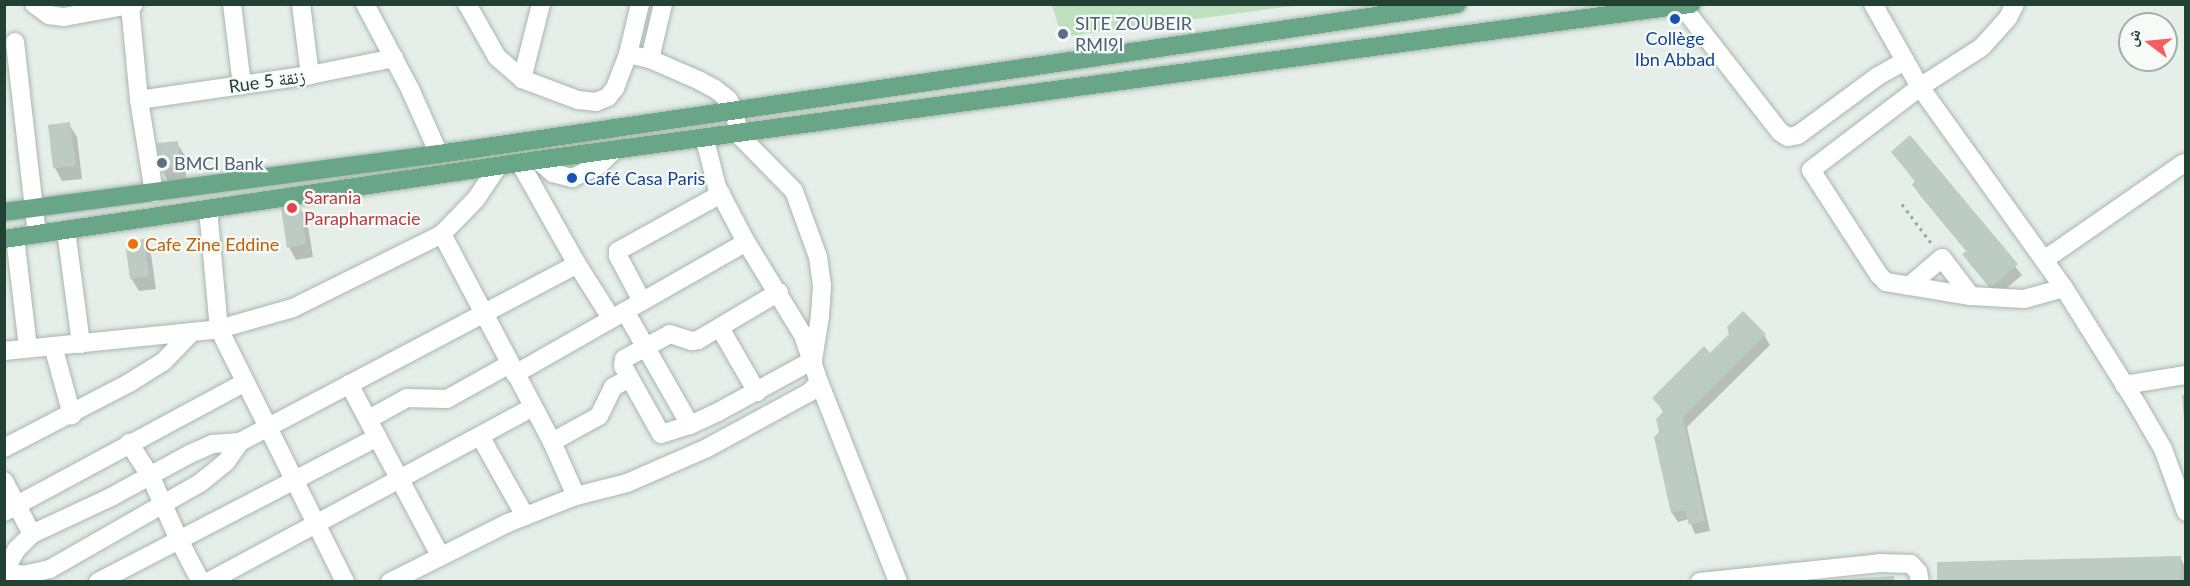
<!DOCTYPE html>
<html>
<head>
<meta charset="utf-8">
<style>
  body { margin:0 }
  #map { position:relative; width:2190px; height:586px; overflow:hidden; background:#e5eee8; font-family:Lato,"Noto Naskh Arabic",sans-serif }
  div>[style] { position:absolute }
  .green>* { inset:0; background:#bee0bf }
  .shadow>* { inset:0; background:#0003 }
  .building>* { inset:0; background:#bdccc3 }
  .path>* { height:3px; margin-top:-1.5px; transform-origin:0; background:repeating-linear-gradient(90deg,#85b39a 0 3px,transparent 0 7.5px) }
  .roads { filter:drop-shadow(0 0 2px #a7b7ae) drop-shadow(0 0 2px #a7b7ae) }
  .minor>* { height:18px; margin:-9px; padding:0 9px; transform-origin:9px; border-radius:9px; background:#fff }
  .major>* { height:18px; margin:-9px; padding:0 9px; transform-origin:9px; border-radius:9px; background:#69a587 }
  .dots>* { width:16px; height:16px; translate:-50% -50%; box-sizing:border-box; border:3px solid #f6fbf7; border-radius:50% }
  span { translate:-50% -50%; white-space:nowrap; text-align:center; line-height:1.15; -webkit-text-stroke:4.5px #f6fbf7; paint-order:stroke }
  .service-label { font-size:18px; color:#4e5e75 }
  .left { translate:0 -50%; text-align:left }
  .transit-label { font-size:18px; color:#164399 }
  .street-label { font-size:18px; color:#234132 }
  .health-label { font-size:18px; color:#be3a42 }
  .food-label { font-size:18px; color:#c56008 }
  .frame { position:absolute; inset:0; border:6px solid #234132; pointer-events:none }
  .north { position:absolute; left:2118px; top:12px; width:60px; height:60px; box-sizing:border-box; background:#f6fbf7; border:2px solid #a2b1a8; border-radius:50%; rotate:286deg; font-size:16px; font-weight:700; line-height:24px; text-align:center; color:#234132 }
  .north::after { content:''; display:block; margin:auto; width:21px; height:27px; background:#f55e5d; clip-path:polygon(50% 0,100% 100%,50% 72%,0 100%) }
</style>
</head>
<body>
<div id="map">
  <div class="green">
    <div style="clip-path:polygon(1052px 5px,1052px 4px,1300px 5px,1062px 37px)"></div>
  </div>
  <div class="shadow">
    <div style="clip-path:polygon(69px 124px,77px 137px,82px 179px,62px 181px,55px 168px,50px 126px)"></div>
    <div style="clip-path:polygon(1910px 137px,2022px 275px,1997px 296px,1970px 264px,1964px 255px,1967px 252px,1919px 194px,1914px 185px,1916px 183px,1893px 152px)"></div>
    <div style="clip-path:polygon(177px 143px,185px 156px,186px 180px,168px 181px,160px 168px)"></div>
    <div style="clip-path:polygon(299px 206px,307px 220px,313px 257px,296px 260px,289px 247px)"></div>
    <div style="clip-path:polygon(143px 241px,151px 254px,156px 289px,139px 291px,131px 278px)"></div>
    <div style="clip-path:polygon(1764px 335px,1770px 345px,1687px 427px,1710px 531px,1695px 534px,1689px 519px,1678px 522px,1672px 513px,1660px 433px,1664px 413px,1654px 398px,1710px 355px)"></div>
    <div style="clip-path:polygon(2180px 557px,2185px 567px,2186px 582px,1939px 582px)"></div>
  </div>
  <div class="building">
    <div style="clip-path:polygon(70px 122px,76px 166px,53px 168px,48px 125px)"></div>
    <div style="clip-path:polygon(1910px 135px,2018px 264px,1991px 288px,1962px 254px,1967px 251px,1912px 185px,1915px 181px,1891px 152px)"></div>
    <div style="clip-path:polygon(178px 141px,180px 167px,159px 168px,157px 143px)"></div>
    <div style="clip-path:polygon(300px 205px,306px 244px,287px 248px,281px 208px)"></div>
    <div style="clip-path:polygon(144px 239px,149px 276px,130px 279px,125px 242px)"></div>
    <div style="clip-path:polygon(1743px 311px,1766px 334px,1683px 417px,1705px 521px,1689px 525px,1685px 510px,1671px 513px,1654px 437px,1659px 432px,1656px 419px,1664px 411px,1652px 398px,1704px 346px,1710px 353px,1729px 334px,1727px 327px)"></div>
    <div style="clip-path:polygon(2182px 395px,2186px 395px,2186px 419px,2184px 419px)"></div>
    <div style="clip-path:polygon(2181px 556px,2181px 582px,1937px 582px,1937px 562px)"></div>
    <div style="clip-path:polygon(1894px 576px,1894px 582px,1829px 582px,1829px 580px)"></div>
  </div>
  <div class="path">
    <div style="left:1902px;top:204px;width:50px;rotate:53.1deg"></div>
  </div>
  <div class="roads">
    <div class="minor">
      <div style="left:34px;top:4px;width:19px;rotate:36deg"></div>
      <div style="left:49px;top:15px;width:15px;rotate:8deg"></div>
      <div style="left:64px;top:17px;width:71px;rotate:-10.5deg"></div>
      <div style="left:232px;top:4px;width:82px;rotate:83deg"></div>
      <div style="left:301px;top:4px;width:72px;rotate:82.8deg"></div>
      <div style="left:365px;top:4px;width:96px;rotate:62.1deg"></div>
      <div style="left:410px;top:89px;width:71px;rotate:66deg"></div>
      <div style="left:467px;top:4px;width:61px;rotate:60.5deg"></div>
      <div style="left:497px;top:57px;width:33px;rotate:41deg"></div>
      <div style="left:522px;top:79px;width:60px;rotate:20.6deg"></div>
      <div style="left:578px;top:100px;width:18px;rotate:6deg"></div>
      <div style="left:596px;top:102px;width:13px;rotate:-23deg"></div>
      <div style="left:608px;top:97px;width:11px;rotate:-52deg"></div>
      <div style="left:615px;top:88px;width:36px;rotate:-69deg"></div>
      <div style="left:628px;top:54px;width:51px;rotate:-76.5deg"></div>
      <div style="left:1873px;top:4px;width:95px;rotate:60.5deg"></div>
      <div style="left:1920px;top:87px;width:247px;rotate:54.4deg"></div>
      <div style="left:2064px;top:288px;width:139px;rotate:57.9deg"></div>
      <div style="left:2138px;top:406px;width:50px;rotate:59.8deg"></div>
      <div style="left:2163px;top:449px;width:67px;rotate:69.9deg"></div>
      <div style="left:2015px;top:4px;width:16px;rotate:117deg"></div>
      <div style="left:2008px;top:18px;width:39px;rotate:132deg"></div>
      <div style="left:1982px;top:47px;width:74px;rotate:147.2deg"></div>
      <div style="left:1920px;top:87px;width:137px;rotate:142.7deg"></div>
      <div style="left:1811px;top:170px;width:125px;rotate:57.1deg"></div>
      <div style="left:1879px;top:275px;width:10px;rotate:45deg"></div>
      <div style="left:1886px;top:282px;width:86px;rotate:9.4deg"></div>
      <div style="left:1971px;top:296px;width:53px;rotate:3.2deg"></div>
      <div style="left:2024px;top:299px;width:41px;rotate:-15.4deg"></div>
      <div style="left:130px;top:6px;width:94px;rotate:84.5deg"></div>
      <div style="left:139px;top:100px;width:94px;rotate:80.8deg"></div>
      <div style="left:1682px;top:6px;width:160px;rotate:52.1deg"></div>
      <div style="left:1780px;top:132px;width:9px;rotate:32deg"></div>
      <div style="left:1788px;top:137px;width:10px;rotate:-11deg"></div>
      <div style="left:1798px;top:135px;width:99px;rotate:-36.4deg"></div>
      <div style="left:1878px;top:76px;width:31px;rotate:-29deg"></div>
      <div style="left:15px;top:42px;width:193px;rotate:83.5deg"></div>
      <div style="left:628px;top:54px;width:23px;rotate:13deg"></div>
      <div style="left:650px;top:59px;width:55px;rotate:23.7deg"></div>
      <div style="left:700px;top:81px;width:17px;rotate:28deg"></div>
      <div style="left:715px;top:89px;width:16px;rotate:38deg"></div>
      <div style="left:728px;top:99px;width:13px;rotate:63deg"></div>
      <div style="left:734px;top:111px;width:25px;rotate:78deg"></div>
      <div style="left:739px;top:135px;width:78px;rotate:45.5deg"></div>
      <div style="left:794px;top:191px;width:70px;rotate:70deg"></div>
      <div style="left:818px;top:257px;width:29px;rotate:82deg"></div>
      <div style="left:822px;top:286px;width:30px;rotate:94deg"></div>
      <div style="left:820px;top:316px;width:45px;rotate:99deg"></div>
      <div style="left:813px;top:360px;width:108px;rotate:151.3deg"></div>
      <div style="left:718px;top:412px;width:31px;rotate:155deg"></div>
      <div style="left:690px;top:425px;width:30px;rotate:163deg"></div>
      <div style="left:661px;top:434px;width:78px;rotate:-119.2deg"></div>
      <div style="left:623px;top:366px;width:7px;rotate:-82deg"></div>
      <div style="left:624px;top:359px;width:52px;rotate:-28.5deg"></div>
      <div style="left:670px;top:334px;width:23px;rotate:18deg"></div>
      <div style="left:692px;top:341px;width:6px;rotate:-9deg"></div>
      <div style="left:698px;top:340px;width:94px;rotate:-30.7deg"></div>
      <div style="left:650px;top:59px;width:57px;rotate:-76.7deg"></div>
      <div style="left:522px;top:79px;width:77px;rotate:-75.8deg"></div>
      <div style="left:139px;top:100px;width:173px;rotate:-8.3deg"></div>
      <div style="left:310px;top:75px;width:86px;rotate:-11.4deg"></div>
      <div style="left:705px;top:140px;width:49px;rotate:75.7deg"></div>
      <div style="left:717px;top:187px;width:62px;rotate:62.2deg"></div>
      <div style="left:746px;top:242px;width:109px;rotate:58.5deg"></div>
      <div style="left:803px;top:335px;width:50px;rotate:71.2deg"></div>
      <div style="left:819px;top:382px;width:215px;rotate:68.4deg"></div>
      <div style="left:538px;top:160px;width:20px;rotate:41deg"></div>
      <div style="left:553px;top:173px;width:20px;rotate:15deg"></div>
      <div style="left:572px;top:178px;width:30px;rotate:-26deg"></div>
      <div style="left:599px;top:165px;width:20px;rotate:-45deg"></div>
      <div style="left:520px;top:163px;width:116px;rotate:60.6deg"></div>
      <div style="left:577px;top:264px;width:64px;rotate:57.8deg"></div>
      <div style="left:208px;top:209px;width:121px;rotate:84.8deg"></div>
      <div style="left:219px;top:329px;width:283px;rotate:63.5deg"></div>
      <div style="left:66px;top:230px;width:115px;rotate:82.5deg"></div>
      <div style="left:442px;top:234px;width:235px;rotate:62.1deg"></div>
      <div style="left:552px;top:442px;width:59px;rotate:66deg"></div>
      <div style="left:15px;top:237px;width:111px;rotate:83.3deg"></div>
      <div style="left:2044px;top:260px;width:170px;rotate:-34.7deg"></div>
      <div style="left:1909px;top:286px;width:43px;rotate:-40.3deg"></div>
      <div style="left:1942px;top:258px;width:48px;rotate:52.7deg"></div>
      <div style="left:642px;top:301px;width:51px;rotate:-118.1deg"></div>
      <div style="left:618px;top:256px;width:5px;rotate:-90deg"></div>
      <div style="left:618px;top:251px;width:118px;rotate:-29deg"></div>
      <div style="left:625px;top:311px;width:131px;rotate:60.3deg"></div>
      <div style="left:720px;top:328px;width:74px;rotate:60deg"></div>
      <div style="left:53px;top:346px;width:72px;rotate:74.6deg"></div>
      <div style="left:4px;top:351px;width:216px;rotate:-5.8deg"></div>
      <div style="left:219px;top:329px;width:77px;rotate:-15.8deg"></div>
      <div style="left:293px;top:308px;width:166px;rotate:-26.4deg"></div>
      <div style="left:442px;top:234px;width:49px;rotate:-45.8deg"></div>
      <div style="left:476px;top:199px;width:40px;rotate:-56deg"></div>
      <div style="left:515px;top:374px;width:266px;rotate:-29.7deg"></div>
      <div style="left:349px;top:384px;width:194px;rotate:62deg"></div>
      <div style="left:2124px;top:385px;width:63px;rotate:-9.2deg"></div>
      <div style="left:369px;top:419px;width:43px;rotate:-28.9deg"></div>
      <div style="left:407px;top:398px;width:40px;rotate:1.4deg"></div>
      <div style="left:447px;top:399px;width:72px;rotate:-29.1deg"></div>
      <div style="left:480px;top:436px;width:92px;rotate:60.6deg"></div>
      <div style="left:240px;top:442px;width:24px;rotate:125deg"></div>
      <div style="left:226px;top:462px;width:33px;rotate:141deg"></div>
      <div style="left:200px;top:483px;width:173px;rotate:150.2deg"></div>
      <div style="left:50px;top:569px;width:26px;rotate:167deg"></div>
      <div style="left:25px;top:575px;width:21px;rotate:-172deg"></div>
      <div style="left:4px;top:572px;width:26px;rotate:-61deg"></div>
      <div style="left:17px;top:549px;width:21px;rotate:-45deg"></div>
      <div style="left:32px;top:534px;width:87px;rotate:-25.1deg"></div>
      <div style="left:111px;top:497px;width:90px;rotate:-28.6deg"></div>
      <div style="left:190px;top:454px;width:24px;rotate:-24deg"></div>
      <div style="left:212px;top:444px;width:28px;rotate:-4deg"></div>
      <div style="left:240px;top:442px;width:381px;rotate:-27.8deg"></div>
      <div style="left:552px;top:442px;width:54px;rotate:-29deg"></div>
      <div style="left:599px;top:416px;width:32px;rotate:-64deg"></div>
      <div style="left:613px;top:387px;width:19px;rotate:-28deg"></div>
      <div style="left:129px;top:443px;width:38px;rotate:57deg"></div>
      <div style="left:150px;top:475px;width:71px;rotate:66deg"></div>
      <div style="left:179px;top:540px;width:47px;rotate:62.4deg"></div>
      <div style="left:4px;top:448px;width:141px;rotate:-27.5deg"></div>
      <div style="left:129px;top:383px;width:40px;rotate:-32deg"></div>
      <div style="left:163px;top:362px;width:42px;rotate:-46deg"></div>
      <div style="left:4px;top:481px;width:60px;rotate:62.2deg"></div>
      <div style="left:4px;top:512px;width:274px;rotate:-28.3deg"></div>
      <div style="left:98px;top:582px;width:315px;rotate:-27.4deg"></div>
      <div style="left:208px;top:582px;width:369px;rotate:-28.3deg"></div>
      <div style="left:390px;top:582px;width:132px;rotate:-26.6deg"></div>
      <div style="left:508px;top:523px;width:73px;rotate:-21.7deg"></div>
      <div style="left:576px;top:496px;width:53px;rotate:-14.3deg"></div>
      <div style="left:627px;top:483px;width:87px;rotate:-23.6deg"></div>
      <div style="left:707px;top:448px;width:117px;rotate:-28.5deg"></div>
      <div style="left:810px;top:392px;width:13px;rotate:-48deg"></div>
      <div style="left:1700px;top:582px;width:181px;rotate:-6deg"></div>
      <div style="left:1880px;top:563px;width:31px;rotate:2deg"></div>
      <div style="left:1911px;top:564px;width:11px;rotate:49deg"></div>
      <div style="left:1918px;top:572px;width:10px;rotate:79deg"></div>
    </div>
    <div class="major">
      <div style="left:4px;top:212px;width:439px;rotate:-7.6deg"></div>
      <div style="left:439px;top:154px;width:1029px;rotate:-8.38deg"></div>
      <div style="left:4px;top:239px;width:540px;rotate:-8.42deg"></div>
      <div style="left:538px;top:160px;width:1164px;rotate:-7.71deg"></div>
    </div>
  </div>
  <div class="dots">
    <div style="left:1675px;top:19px;background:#1a4fb4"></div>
    <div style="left:1063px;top:34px;background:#5c6f8a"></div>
    <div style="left:162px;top:163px;background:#5c6f8a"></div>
    <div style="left:572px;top:178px;background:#1a4fb4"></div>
    <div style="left:292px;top:208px;background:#e0444e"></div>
    <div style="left:133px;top:244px;background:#e8710a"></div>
  </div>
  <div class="service-label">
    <span class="left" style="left:1075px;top:34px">SITE ZOUBEIR<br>RMI9I</span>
    <span class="left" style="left:174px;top:163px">BMCI Bank</span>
  </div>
  <div class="transit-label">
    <span style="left:1675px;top:49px">Collège<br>Ibn Abbad</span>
    <span class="left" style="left:584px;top:178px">Café Casa Paris</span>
  </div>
  <div class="street-label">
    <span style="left:267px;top:81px;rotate:-8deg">Rue 5 زنقة</span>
  </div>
  <div class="health-label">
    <span class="left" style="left:304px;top:208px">Sarania<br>Parapharmacie</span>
  </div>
  <div class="food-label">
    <span class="left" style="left:145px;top:244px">Cafe Zine Eddine</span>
  </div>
  <div class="frame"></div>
  <div class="north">ش</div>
</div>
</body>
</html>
